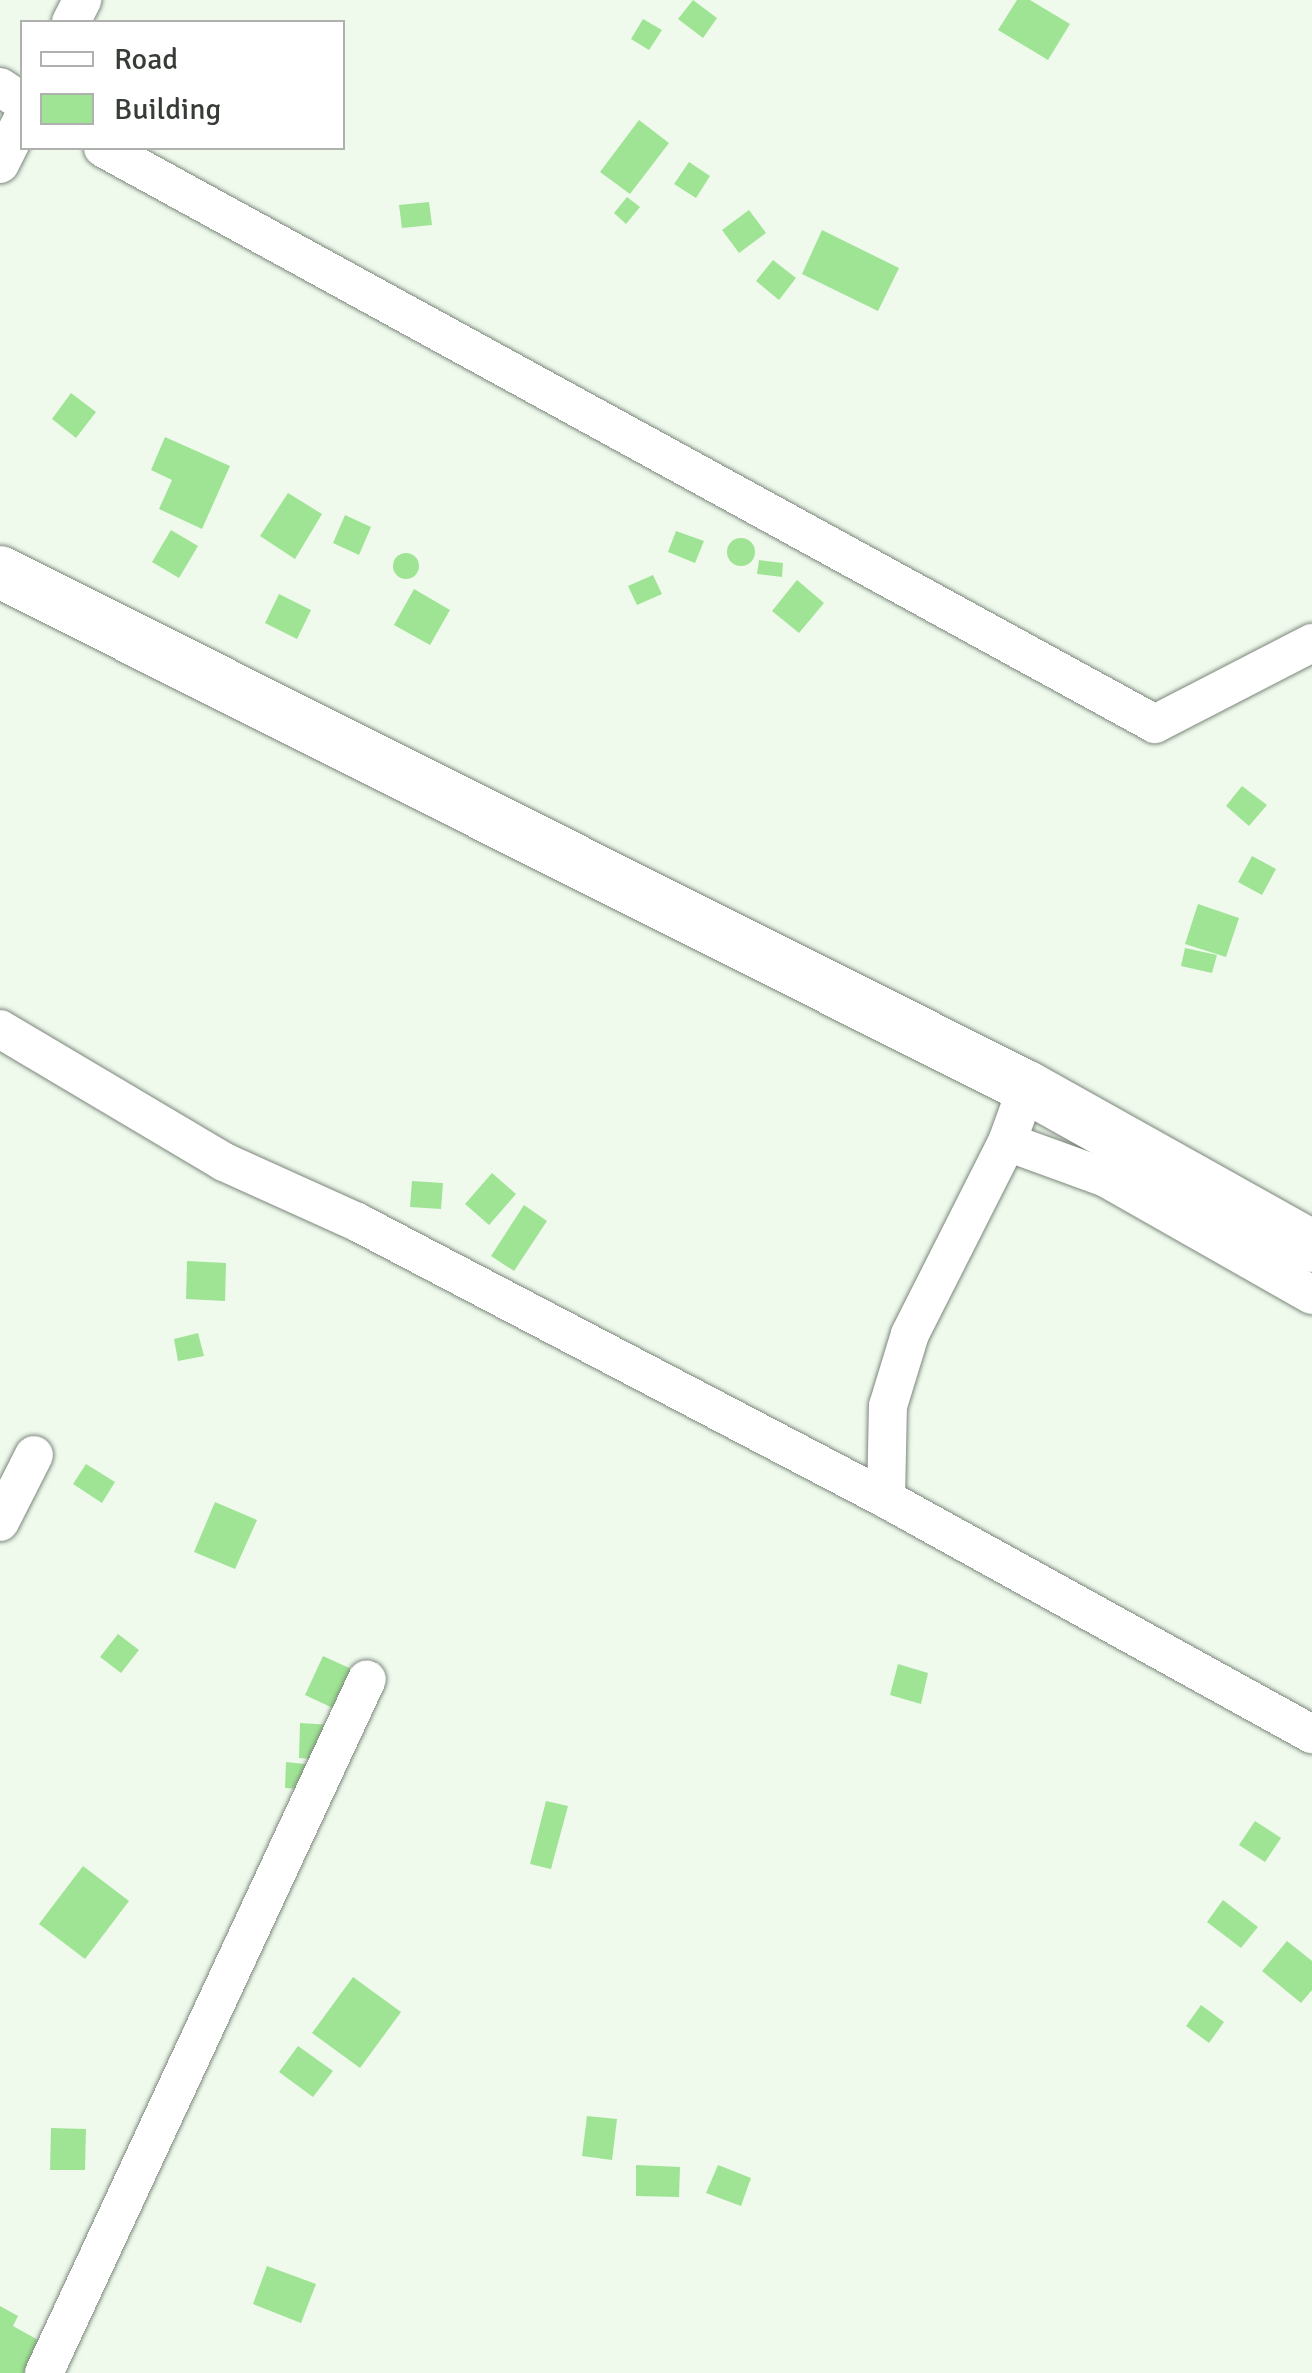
<!DOCTYPE html>
<html>
<head>
<meta charset="utf-8">
<style>
  body { margin:0 }
  #map { position:relative; width:1312px; height:2373px; overflow:hidden; background:#effaed; font-family:Signika,sans-serif }
  div>[style] { position:absolute }
  .building>* { inset:0; background:#9fe494 }
  .round { border-radius:50% }
  .roads { filter:drop-shadow(0 0 2px #7c867b) drop-shadow(0 0 2px #7c867b) }
  .street>* { height:38px; margin:-19px; padding:0 19px; transform-origin:19px; border-radius:19px; background:#fff }
  .secondary>* { height:52px; margin:-26px; padding:0 26px; transform-origin:26px; border-radius:26px; background:#fff }
  span { translate:-50% -50%; white-space:nowrap; text-align:center; line-height:1.15; -webkit-text-stroke:10px #fff; paint-order:stroke }
  .legend { position:absolute; left:20px; top:20px; width:325px; height:130px; box-sizing:border-box; background:#fff; border:2px solid #afb1af; margin:0; padding:12px 18px; list-style:none; font-size:30px; color:#383c37 }
  .legend li { display:flex; align-items:center; gap:20px; height:50px }
  .legend b { width:50px; border:2px solid #afb1af }
</style>
</head>
<body>
<div id="map">
  <div class="building">
    <div style="clip-path:polygon(693px 0,717px 18px,703px 38px,678px 19px)"></div>
    <div style="clip-path:polygon(1017px 0,1030px 0,1070px 24px,1048px 60px,998px 30px)"></div>
    <div style="clip-path:polygon(643px 19px,662px 30px,649px 50px,631px 39px)"></div>
    <div style="clip-path:polygon(639px 120px,669px 143px,630px 194px,600px 172px)"></div>
    <div style="clip-path:polygon(689px 162px,710px 176px,696px 198px,674px 184px)"></div>
    <div style="clip-path:polygon(627px 197px,640px 207px,626px 224px,614px 213px)"></div>
    <div style="clip-path:polygon(429px 202px,432px 225px,402px 228px,399px 205px)"></div>
    <div style="clip-path:polygon(749px 210px,766px 233px,739px 253px,722px 230px)"></div>
    <div style="clip-path:polygon(822px 230px,899px 268px,878px 311px,802px 274px)"></div>
    <div style="clip-path:polygon(773px 260px,796px 278px,779px 300px,756px 281px)"></div>
    <div style="clip-path:polygon(71px 393px,96px 412px,76px 438px,52px 419px)"></div>
    <div style="clip-path:polygon(165px 437px,230px 466px,202px 529px,159px 509px,172px 480px,151px 470px)"></div>
    <div style="clip-path:polygon(288px 493px,322px 514px,295px 559px,260px 536px)"></div>
    <div style="clip-path:polygon(345px 515px,371px 527px,359px 555px,333px 543px)"></div>
    <div style="clip-path:polygon(171px 530px,198px 546px,179px 578px,152px 562px)"></div>
    <div style="clip-path:polygon(676px 531px,704px 541px,695px 563px,668px 552px)"></div>
    <div class="round" style="left:727px;top:538px;width:28px;height:28px"></div>
    <div class="round" style="left:393px;top:553px;width:26px;height:26px"></div>
    <div style="clip-path:polygon(759px 560px,783px 563px,782px 577px,757px 574px)"></div>
    <div style="clip-path:polygon(653px 575px,662px 594px,637px 605px,628px 586px)"></div>
    <div style="clip-path:polygon(797px 580px,824px 603px,799px 633px,772px 611px)"></div>
    <div style="clip-path:polygon(414px 589px,450px 610px,430px 645px,394px 625px)"></div>
    <div style="clip-path:polygon(279px 594px,311px 610px,297px 639px,265px 623px)"></div>
    <div style="clip-path:polygon(1242px 786px,1267px 805px,1249px 826px,1226px 806px)"></div>
    <div style="clip-path:polygon(1252px 856px,1276px 869px,1262px 895px,1238px 882px)"></div>
    <div style="clip-path:polygon(1198px 904px,1239px 918px,1226px 957px,1185px 944px)"></div>
    <div style="clip-path:polygon(1185px 948px,1217px 955px,1212px 973px,1181px 966px)"></div>
    <div style="clip-path:polygon(492px 1173px,516px 1194px,489px 1225px,465px 1204px)"></div>
    <div style="clip-path:polygon(412px 1181px,443px 1183px,441px 1209px,410px 1207px)"></div>
    <div style="clip-path:polygon(524px 1205px,547px 1221px,514px 1271px,491px 1256px)"></div>
    <div style="clip-path:polygon(187px 1261px,226px 1263px,225px 1301px,186px 1299px)"></div>
    <div style="clip-path:polygon(198px 1333px,204px 1356px,178px 1361px,174px 1339px)"></div>
    <div style="clip-path:polygon(86px 1464px,115px 1482px,102px 1503px,73px 1484px)"></div>
    <div style="clip-path:polygon(215px 1502px,257px 1520px,235px 1569px,194px 1552px)"></div>
    <div style="clip-path:polygon(118px 1634px,139px 1650px,121px 1673px,100px 1657px)"></div>
    <div style="clip-path:polygon(323px 1656px,358px 1672px,339px 1711px,305px 1695px)"></div>
    <div style="clip-path:polygon(898px 1664px,928px 1673px,921px 1704px,890px 1695px)"></div>
    <div style="clip-path:polygon(300px 1723px,332px 1725px,330px 1760px,299px 1758px)"></div>
    <div style="clip-path:polygon(286px 1762px,314px 1765px,313px 1790px,285px 1788px)"></div>
    <div style="clip-path:polygon(546px 1801px,568px 1806px,551px 1869px,530px 1864px)"></div>
    <div style="clip-path:polygon(1255px 1821px,1281px 1838px,1265px 1862px,1239px 1845px)"></div>
    <div style="clip-path:polygon(83px 1866px,129px 1901px,85px 1959px,39px 1924px)"></div>
    <div style="clip-path:polygon(1223px 1900px,1258px 1927px,1241px 1948px,1207px 1922px)"></div>
    <div style="clip-path:polygon(1287px 1941px,1312px 1961px,1312px 1990px,1301px 2003px,1262px 1971px)"></div>
    <div style="clip-path:polygon(353px 1977px,401px 2012px,360px 2068px,312px 2033px)"></div>
    <div style="clip-path:polygon(1201px 2005px,1224px 2022px,1209px 2043px,1186px 2026px)"></div>
    <div style="clip-path:polygon(298px 2046px,333px 2071px,313px 2097px,279px 2072px)"></div>
    <div style="clip-path:polygon(587px 2116px,617px 2119px,612px 2160px,582px 2156px)"></div>
    <div style="clip-path:polygon(51px 2128px,86px 2129px,85px 2170px,50px 2170px)"></div>
    <div style="clip-path:polygon(636px 2165px,680px 2167px,679px 2197px,636px 2196px)"></div>
    <div style="clip-path:polygon(718px 2165px,751px 2178px,741px 2206px,706px 2193px)"></div>
    <div style="clip-path:polygon(267px 2266px,316px 2284px,301px 2323px,253px 2304px)"></div>
    <div style="clip-path:polygon(0 2306px,18px 2316px,13px 2326px,47px 2345px,31px 2373px,0 2373px)"></div>
  </div>
  <div class="roads">
    <div class="street">
      <div style="left:71px;top:22px;width:25px;rotate:-63deg"></div>
      <div style="left:0;top:87px;width:27px;rotate:34deg"></div>
      <div style="left:103px;top:148px;width:1199px;rotate:28.7deg"></div>
      <div style="left:1155px;top:724px;width:177px;rotate:-27.3deg"></div>
      <div style="left:0;top:164px;width:49px;rotate:-63.4deg"></div>
      <div style="left:0;top:1029px;width:261px;rotate:30.7deg"></div>
      <div style="left:224px;top:1162px;width:146px;rotate:24.3deg"></div>
      <div style="left:357px;top:1222px;width:597px;rotate:27.64deg"></div>
      <div style="left:886px;top:1499px;width:487px;rotate:28.9deg"></div>
      <div style="left:1007px;top:1142px;width:105px;rotate:20deg"></div>
      <div style="left:1106px;top:1178px;width:237px;rotate:29.6deg"></div>
      <div style="left:886px;top:1499px;width:93px;rotate:-88.8deg"></div>
      <div style="left:888px;top:1406px;width:75px;rotate:-73deg"></div>
      <div style="left:910px;top:1334px;width:215px;rotate:-63.2deg"></div>
      <div style="left:1007px;top:1142px;width:59px;rotate:-70deg"></div>
      <div style="left:0;top:1522px;width:75px;rotate:-63.1deg"></div>
      <div style="left:44px;top:2373px;width:765px;rotate:-65.04deg"></div>
    </div>
    <div class="secondary">
      <div style="left:0;top:572px;width:1149px;rotate:26.63deg"></div>
      <div style="left:1027px;top:1087px;width:326px;rotate:29.2deg"></div>
    </div>
  </div>
  <ul class="legend">
  <li><b style="height:12px;background:#fff"></b>Road</li>
  <li><b style="height:28px;background:#9fe494"></b>Building</li>
  </ul>
</div>
</body>
</html>
